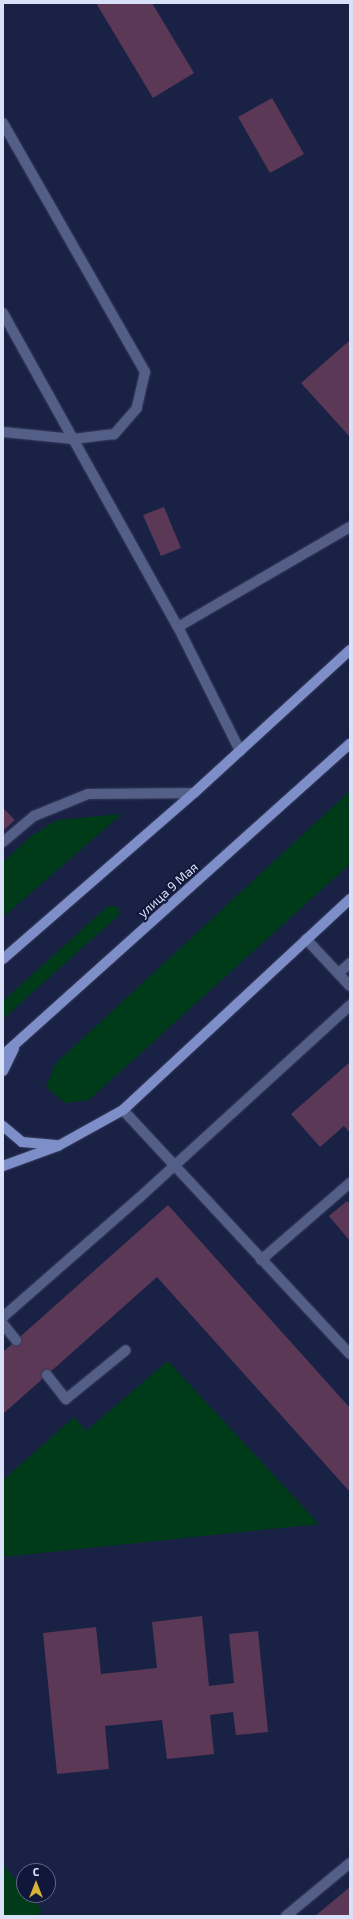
<!DOCTYPE html>
<html>
<head>
<meta charset="utf-8">
<style>
  body { margin:0 }
  #map { position:relative; width:353px; height:1919px; overflow:hidden; background:#192145; font-family:"Exo 2",sans-serif }
  div>[style] { position:absolute }
  .green>* { inset:0; background:#003b19 }
  .building>* { inset:0; background:#5b3856 }
  .roads { filter:drop-shadow(0 0 1px #383c5b) drop-shadow(0 0 1px #383c5b) }
  .service>* { height:10px; margin:-5px; padding:0 5px; transform-origin:5px; border-radius:5px; background:#535f87 }
  .minor>* { height:10px; margin:-5px; padding:0 5px; transform-origin:5px; border-radius:5px; background:#535f87 }
  .primary>* { height:10px; margin:-5px; padding:0 5px; transform-origin:5px; border-radius:5px; background:#7e8ec8 }
  span { translate:-50% -50%; white-space:nowrap; text-align:center; line-height:1.15; -webkit-text-stroke:4px #10173a; paint-order:stroke }
  .street-label { font-size:13px; color:#d9e1f8 }
  .frame { position:absolute; inset:0; border:4px solid #d9e1f8; pointer-events:none }
  .north { position:absolute; left:16px; top:1863px; width:40px; height:40px; box-sizing:border-box; background:#10173a; border:1px solid #606886; border-radius:50%; rotate:0deg; font-size:11px; font-weight:700; line-height:16px; text-align:center; color:#d9e1f8 }
  .north::after { content:''; display:block; margin:auto; width:14px; height:18px; background:#d9b334; clip-path:polygon(50% 0,100% 100%,50% 72%,0 100%) }
</style>
</head>
<body>
<div id="map">
  <div class="green">
    <div style="clip-path:polygon(350px 791px,350px 864px,89px 1100px,65px 1103px,46px 1087px,55px 1064px)"></div>
    <div style="clip-path:polygon(122px 814px,3px 917px,3px 862px,31px 836px,57px 820px)"></div>
    <div style="clip-path:polygon(108px 906px,118px 907px,119px 915px,3px 1019px,3px 1001px)"></div>
    <div style="clip-path:polygon(168px 1361px,319px 1524px,3px 1557px,3px 1480px,74px 1417px,86px 1431px)"></div>
    <div style="clip-path:polygon(3px 1865px,24px 1889px,24px 1895px,29px 1895px,42px 1910px,37px 1916px,3px 1916px)"></div>
  </div>
  <div class="building">
    <div style="clip-path:polygon(96px 3px,152px 3px,194px 73px,153px 98px)"></div>
    <div style="clip-path:polygon(272px 98px,304px 154px,270px 173px,238px 117px)"></div>
    <div style="clip-path:polygon(350px 340px,350px 437px,301px 383px)"></div>
    <div style="clip-path:polygon(164px 507px,181px 548px,161px 556px,143px 515px)"></div>
    <div style="clip-path:polygon(3px 808px,15px 820px,3px 831px)"></div>
    <div style="clip-path:polygon(350px 1062px,350px 1133px,344px 1126px,320px 1147px,291px 1114px)"></div>
    <div style="clip-path:polygon(347px 1201px,350px 1204px,350px 1241px,329px 1216px)"></div>
    <div style="clip-path:polygon(168px 1205px,350px 1408px,350px 1492px,157px 1277px,3px 1414px,3px 1352px)"></div>
    <div style="clip-path:polygon(202px 1616px,209px 1686px,234px 1683px,229px 1634px,258px 1631px,268px 1732px,236px 1735px,233px 1712px,210px 1715px,214px 1754px,167px 1759px,162px 1720px,105px 1726px,109px 1769px,57px 1774px,43px 1633px,96px 1627px,101px 1674px,157px 1668px,152px 1622px)"></div>
    <div style="clip-path:polygon(350px 1887px,350px 1916px,315px 1916px)"></div>
  </div>
  <div class="roads">
    <div class="service">
      <div style="left:178px;top:627px;width:199px;rotate:-30.2deg"></div>
      <div style="left:3px;top:842px;width:40px;rotate:-40deg"></div>
      <div style="left:34px;top:816px;width:58px;rotate:-22.2deg"></div>
      <div style="left:88px;top:794px;width:106px;rotate:-0.5deg"></div>
      <div style="left:306px;top:939px;width:64px;rotate:46.9deg"></div>
      <div style="left:339px;top:973px;width:15px;rotate:-42deg"></div>
      <div style="left:123px;top:1110px;width:333px;rotate:47.1deg"></div>
      <div style="left:261px;top:1260px;width:118px;rotate:-40.9deg"></div>
      <div style="left:3px;top:1317px;width:181px;rotate:-41.2deg"></div>
      <div style="left:139px;top:1198px;width:286px;rotate:-42.4deg"></div>
      <div style="left:3px;top:1324px;width:21px;rotate:51deg"></div>
      <div style="left:47px;top:1375px;width:31px;rotate:52deg"></div>
      <div style="left:66px;top:1399px;width:77px;rotate:-39.2deg"></div>
      <div style="left:286px;top:1916px;width:83px;rotate:-39.6deg"></div>
    </div>
    <div class="minor">
      <div style="left:3px;top:123px;width:287px;rotate:60.3deg"></div>
      <div style="left:145px;top:372px;width:37px;rotate:103deg"></div>
      <div style="left:137px;top:408px;width:35px;rotate:131deg"></div>
      <div style="left:114px;top:434px;width:41px;rotate:173deg"></div>
      <div style="left:73px;top:439px;width:70px;rotate:-174.3deg"></div>
      <div style="left:3px;top:313px;width:359px;rotate:60.9deg"></div>
      <div style="left:178px;top:627px;width:139px;rotate:63.4deg"></div>
    </div>
    <div class="primary">
      <div style="left:3px;top:959px;width:253px;rotate:-41deg"></div>
      <div style="left:194px;top:793px;width:212px;rotate:-42.5deg"></div>
      <div style="left:3px;top:1055px;width:466px;rotate:-41.9deg"></div>
      <div style="left:3px;top:1071px;width:25px;rotate:-64deg"></div>
      <div style="left:3px;top:1126px;width:25px;rotate:40deg"></div>
      <div style="left:22px;top:1142px;width:34px;rotate:5deg"></div>
      <div style="left:3px;top:1166px;width:59px;rotate:-20deg"></div>
      <div style="left:58px;top:1146px;width:74px;rotate:-29deg"></div>
      <div style="left:123px;top:1110px;width:310px;rotate:-42.9deg"></div>
    </div>
  </div>
  <div class="street-label">
    <span style="left:168px;top:890px;rotate:-42deg">улица 9 Мая</span>
  </div>
  <div class="frame"></div>
  <div class="north">С</div>
</div>
</body>
</html>
